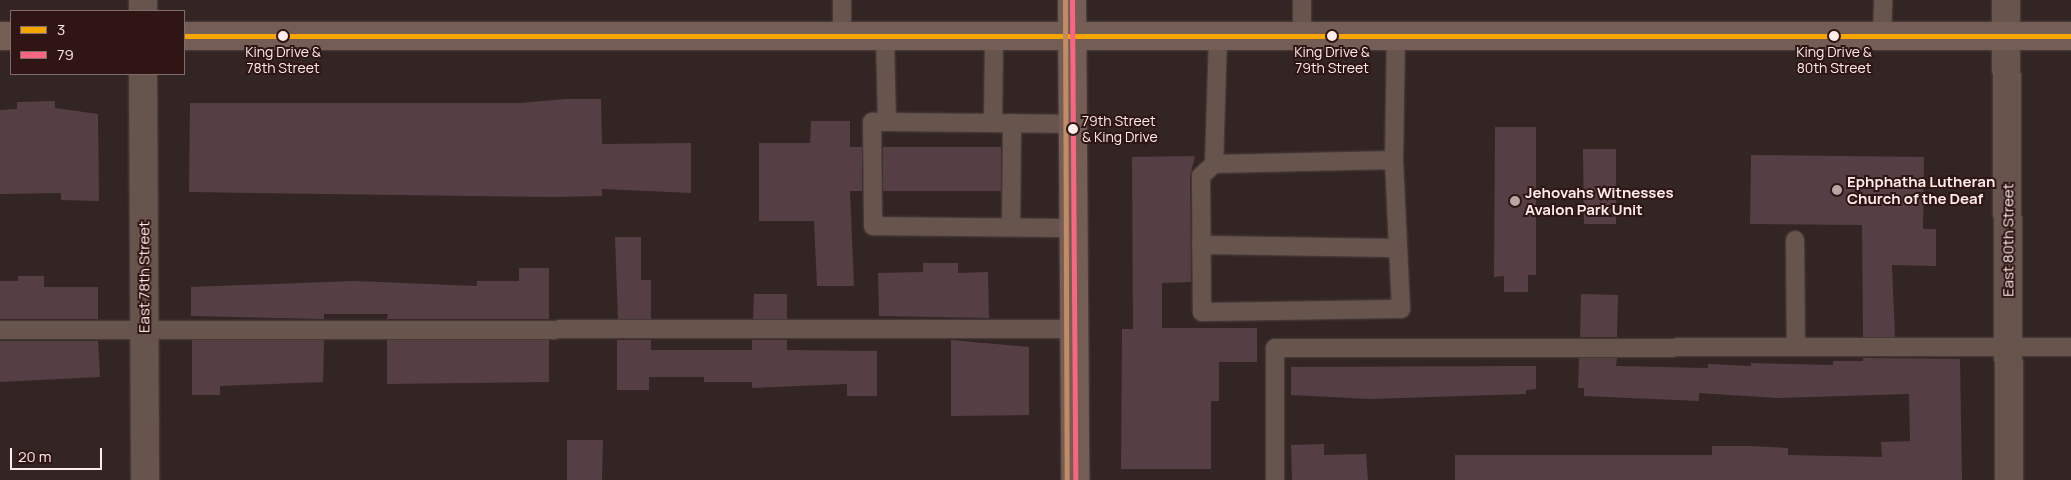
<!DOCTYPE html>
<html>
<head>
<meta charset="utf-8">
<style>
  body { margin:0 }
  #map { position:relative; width:2071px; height:480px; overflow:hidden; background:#332524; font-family:Manrope,sans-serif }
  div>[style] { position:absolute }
  .building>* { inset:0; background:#553f44 }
  .roads { filter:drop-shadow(0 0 1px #4e4242) drop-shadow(0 0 1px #4e4242) }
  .lane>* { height:18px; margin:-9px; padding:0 9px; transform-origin:9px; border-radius:9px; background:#66544d }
  .street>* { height:28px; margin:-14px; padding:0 14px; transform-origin:14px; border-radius:14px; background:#66544d }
  .secondary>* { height:28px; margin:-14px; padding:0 14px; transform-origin:14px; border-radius:14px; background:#735d54 }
  .bus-1>* { height:5px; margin:-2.5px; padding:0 2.5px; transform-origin:2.5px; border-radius:2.5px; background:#f7a600 }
  .bus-2>* { height:5px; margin:-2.5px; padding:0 2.5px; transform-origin:2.5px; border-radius:2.5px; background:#fa6682 }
  .bus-3>* { height:5px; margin:-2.5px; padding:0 2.5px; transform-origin:2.5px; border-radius:2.5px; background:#c18c65 }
  .dots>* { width:14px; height:14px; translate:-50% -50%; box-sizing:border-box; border:2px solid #2f1615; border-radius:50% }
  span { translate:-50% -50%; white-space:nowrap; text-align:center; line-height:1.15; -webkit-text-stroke:4px #2f1615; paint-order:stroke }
  .bus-label { font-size:14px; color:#ffeceb }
  .left { translate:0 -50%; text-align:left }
  .poi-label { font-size:15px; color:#ffeceb; font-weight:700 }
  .street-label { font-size:15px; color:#ffeceb }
  .legend { position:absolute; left:10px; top:10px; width:175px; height:65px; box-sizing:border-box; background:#2f1615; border:1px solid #826c6b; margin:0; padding:6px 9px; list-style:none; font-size:15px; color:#ffeceb }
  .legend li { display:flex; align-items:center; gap:10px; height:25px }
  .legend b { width:25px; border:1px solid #826c6b }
  .scale { position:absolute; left:10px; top:448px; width:92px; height:22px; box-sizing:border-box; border:2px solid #ffeceb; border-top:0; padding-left:6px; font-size:15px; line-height:18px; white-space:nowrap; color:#ffeceb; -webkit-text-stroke:4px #2f1615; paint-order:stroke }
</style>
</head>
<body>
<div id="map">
  <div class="building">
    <div style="clip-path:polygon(565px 99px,601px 99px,602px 144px,691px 143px,691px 193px,602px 189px,602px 196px,553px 197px,189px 192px,190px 103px,520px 103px)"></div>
    <div style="clip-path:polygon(55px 101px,55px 108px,98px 114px,99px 201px,61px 200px,61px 193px,0 194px,0 110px,17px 109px,17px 102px)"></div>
    <div style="clip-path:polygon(811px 121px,850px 121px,850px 147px,862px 147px,862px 191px,850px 191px,854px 286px,817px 286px,814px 221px,759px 221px,759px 143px,810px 143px)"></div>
    <div style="clip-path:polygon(1495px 127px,1536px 127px,1536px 275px,1528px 275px,1528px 292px,1504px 292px,1504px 276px,1494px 277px)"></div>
    <div style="clip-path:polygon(883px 147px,1001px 147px,1001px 191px,883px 191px)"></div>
    <div style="clip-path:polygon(1583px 149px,1616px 149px,1616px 224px,1584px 224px)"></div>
    <div style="clip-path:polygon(1751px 155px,1924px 157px,1923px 229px,1936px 229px,1936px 266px,1892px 265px,1895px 337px,1863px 337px,1862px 225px,1750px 224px)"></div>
    <div style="clip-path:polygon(1195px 156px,1190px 176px,1191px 282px,1162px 283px,1162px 328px,1257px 328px,1257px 362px,1219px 362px,1219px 401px,1211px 401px,1211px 469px,1121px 469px,1122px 329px,1133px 329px,1132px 157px)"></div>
    <div style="clip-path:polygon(615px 237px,641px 237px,641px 280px,651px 280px,651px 319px,618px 319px)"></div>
    <div style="clip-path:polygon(923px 263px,958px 263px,958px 273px,988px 272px,989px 318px,879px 316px,878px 273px,923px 272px)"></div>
    <div style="clip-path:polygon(519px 268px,549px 268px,549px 319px,387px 319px,388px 314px,324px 314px,324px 319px,191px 316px,191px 287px,354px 281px,477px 286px,477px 281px,519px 281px)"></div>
    <div style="clip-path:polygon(18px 276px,44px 276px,44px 287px,98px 287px,98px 319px,0 319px,0 281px,18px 281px)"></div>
    <div style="clip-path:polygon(754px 294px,787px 294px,787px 319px,753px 319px)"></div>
    <div style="clip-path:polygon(1581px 294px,1618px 295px,1617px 337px,1580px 337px)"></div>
    <div style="clip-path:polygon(192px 340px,324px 340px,323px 382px,220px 386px,220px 395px,192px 395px)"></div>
    <div style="clip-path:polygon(387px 340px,549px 340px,549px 382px,387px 384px)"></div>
    <div style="clip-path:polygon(617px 340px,651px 340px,651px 350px,752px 350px,752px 340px,787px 340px,787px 350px,877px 351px,877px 396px,847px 396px,847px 384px,752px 388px,752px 382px,704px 382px,704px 377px,649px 377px,649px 390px,617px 390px)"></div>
    <div style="clip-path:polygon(951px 340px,1029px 347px,1029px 415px,951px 416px)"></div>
    <div style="clip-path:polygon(0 341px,98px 341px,100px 377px,0 382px)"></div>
    <div style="clip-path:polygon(1579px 358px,1617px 358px,1616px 366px,1708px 368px,1708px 364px,1751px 366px,1751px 363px,1833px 365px,1833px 361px,1863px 361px,1863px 358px,1960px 359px,1962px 480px,1455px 480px,1455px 455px,1712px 455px,1712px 446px,1751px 446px,1788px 448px,1788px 455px,1882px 457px,1881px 442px,1910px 441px,1909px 394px,1777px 398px,1699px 393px,1699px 401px,1584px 396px,1584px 388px,1578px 388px)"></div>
    <div style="clip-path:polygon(1536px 366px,1536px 389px,1526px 390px,1526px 394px,1370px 399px,1291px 395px,1291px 367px)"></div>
    <div style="clip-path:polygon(567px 440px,603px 440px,602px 480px,567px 480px)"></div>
    <div style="clip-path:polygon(1324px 444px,1324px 455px,1366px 454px,1368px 480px,1292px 480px,1291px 445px)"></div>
  </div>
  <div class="roads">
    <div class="lane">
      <div style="left:842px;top:0;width:36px;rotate:90deg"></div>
      <div style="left:885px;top:36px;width:86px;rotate:88.7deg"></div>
      <div style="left:1882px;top:36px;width:36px;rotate:-88deg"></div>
      <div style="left:1218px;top:37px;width:127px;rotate:91.8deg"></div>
      <div style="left:1214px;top:164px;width:180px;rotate:-1.3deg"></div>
      <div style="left:1394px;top:160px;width:124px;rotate:-89.1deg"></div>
      <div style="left:1302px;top:37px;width:37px;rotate:-90deg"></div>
      <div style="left:993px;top:123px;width:87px;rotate:-89.3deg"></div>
      <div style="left:1073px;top:124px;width:201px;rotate:-179.4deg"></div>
      <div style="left:872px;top:122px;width:104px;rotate:89.4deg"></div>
      <div style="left:873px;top:226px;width:200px;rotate:0.6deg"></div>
      <div style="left:1214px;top:164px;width:18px;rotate:137deg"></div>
      <div style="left:1201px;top:176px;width:136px;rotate:89.6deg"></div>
      <div style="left:1202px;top:312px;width:199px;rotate:-0.9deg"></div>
      <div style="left:1401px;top:309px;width:149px;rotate:-92.7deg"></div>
      <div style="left:1011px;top:227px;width:104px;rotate:-89.4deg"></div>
      <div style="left:1795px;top:240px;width:107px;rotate:89.5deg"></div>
      <div style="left:1201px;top:245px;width:197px;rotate:0.9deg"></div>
      <div style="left:0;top:330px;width:1074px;rotate:-0.05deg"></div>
      <div style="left:1275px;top:480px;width:132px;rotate:-90deg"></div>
      <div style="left:1275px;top:348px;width:796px;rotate:-0.07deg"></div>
    </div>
    <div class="street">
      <div style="left:143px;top:0;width:11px;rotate:90deg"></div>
      <div style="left:2006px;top:0;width:480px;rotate:89.6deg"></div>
      <div style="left:143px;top:74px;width:406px;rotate:89.7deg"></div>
    </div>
    <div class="secondary">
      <div style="left:1072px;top:0;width:480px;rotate:89.6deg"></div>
      <div style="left:0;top:36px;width:11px"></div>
      <div style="left:184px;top:36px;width:1887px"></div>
    </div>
  </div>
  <div class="bus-1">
    <div style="left:184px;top:36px;width:1887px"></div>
  </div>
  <div class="bus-2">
    <div style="left:1072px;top:0;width:480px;rotate:89.6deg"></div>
  </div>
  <div class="bus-3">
    <div style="left:1065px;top:0;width:480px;rotate:89.8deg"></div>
  </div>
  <div class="dots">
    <div style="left:283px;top:36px;background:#ffeceb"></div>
    <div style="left:1332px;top:36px;background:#ffeceb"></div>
    <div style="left:1834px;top:36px;background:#ffeceb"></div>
    <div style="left:1073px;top:129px;background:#ffeceb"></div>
    <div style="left:1837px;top:190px;background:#b8a6a5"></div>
    <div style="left:1515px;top:201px;background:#b8a6a5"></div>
  </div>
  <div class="bus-label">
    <span style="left:283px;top:60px">King Drive &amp;<br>78th Street</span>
    <span style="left:1332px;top:60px">King Drive &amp;<br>79th Street</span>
    <span style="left:1834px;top:60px">King Drive &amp;<br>80th Street</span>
    <span class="left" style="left:1082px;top:129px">79th Street<br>&amp; King Drive</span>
  </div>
  <div class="poi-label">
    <span class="left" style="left:1847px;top:190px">Ephphatha Lutheran<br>Church of the Deaf</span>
    <span class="left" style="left:1525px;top:201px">Jehovahs Witnesses<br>Avalon Park Unit</span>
  </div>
  <div class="street-label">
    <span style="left:2008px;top:240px;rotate:-90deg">East 80th Street</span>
    <span style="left:144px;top:277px;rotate:-90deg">East 78th Street</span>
  </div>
  <ul class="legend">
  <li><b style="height:6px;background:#f7a600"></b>3</li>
  <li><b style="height:6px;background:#fa6682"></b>79</li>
  </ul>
  <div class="scale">20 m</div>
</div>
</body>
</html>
